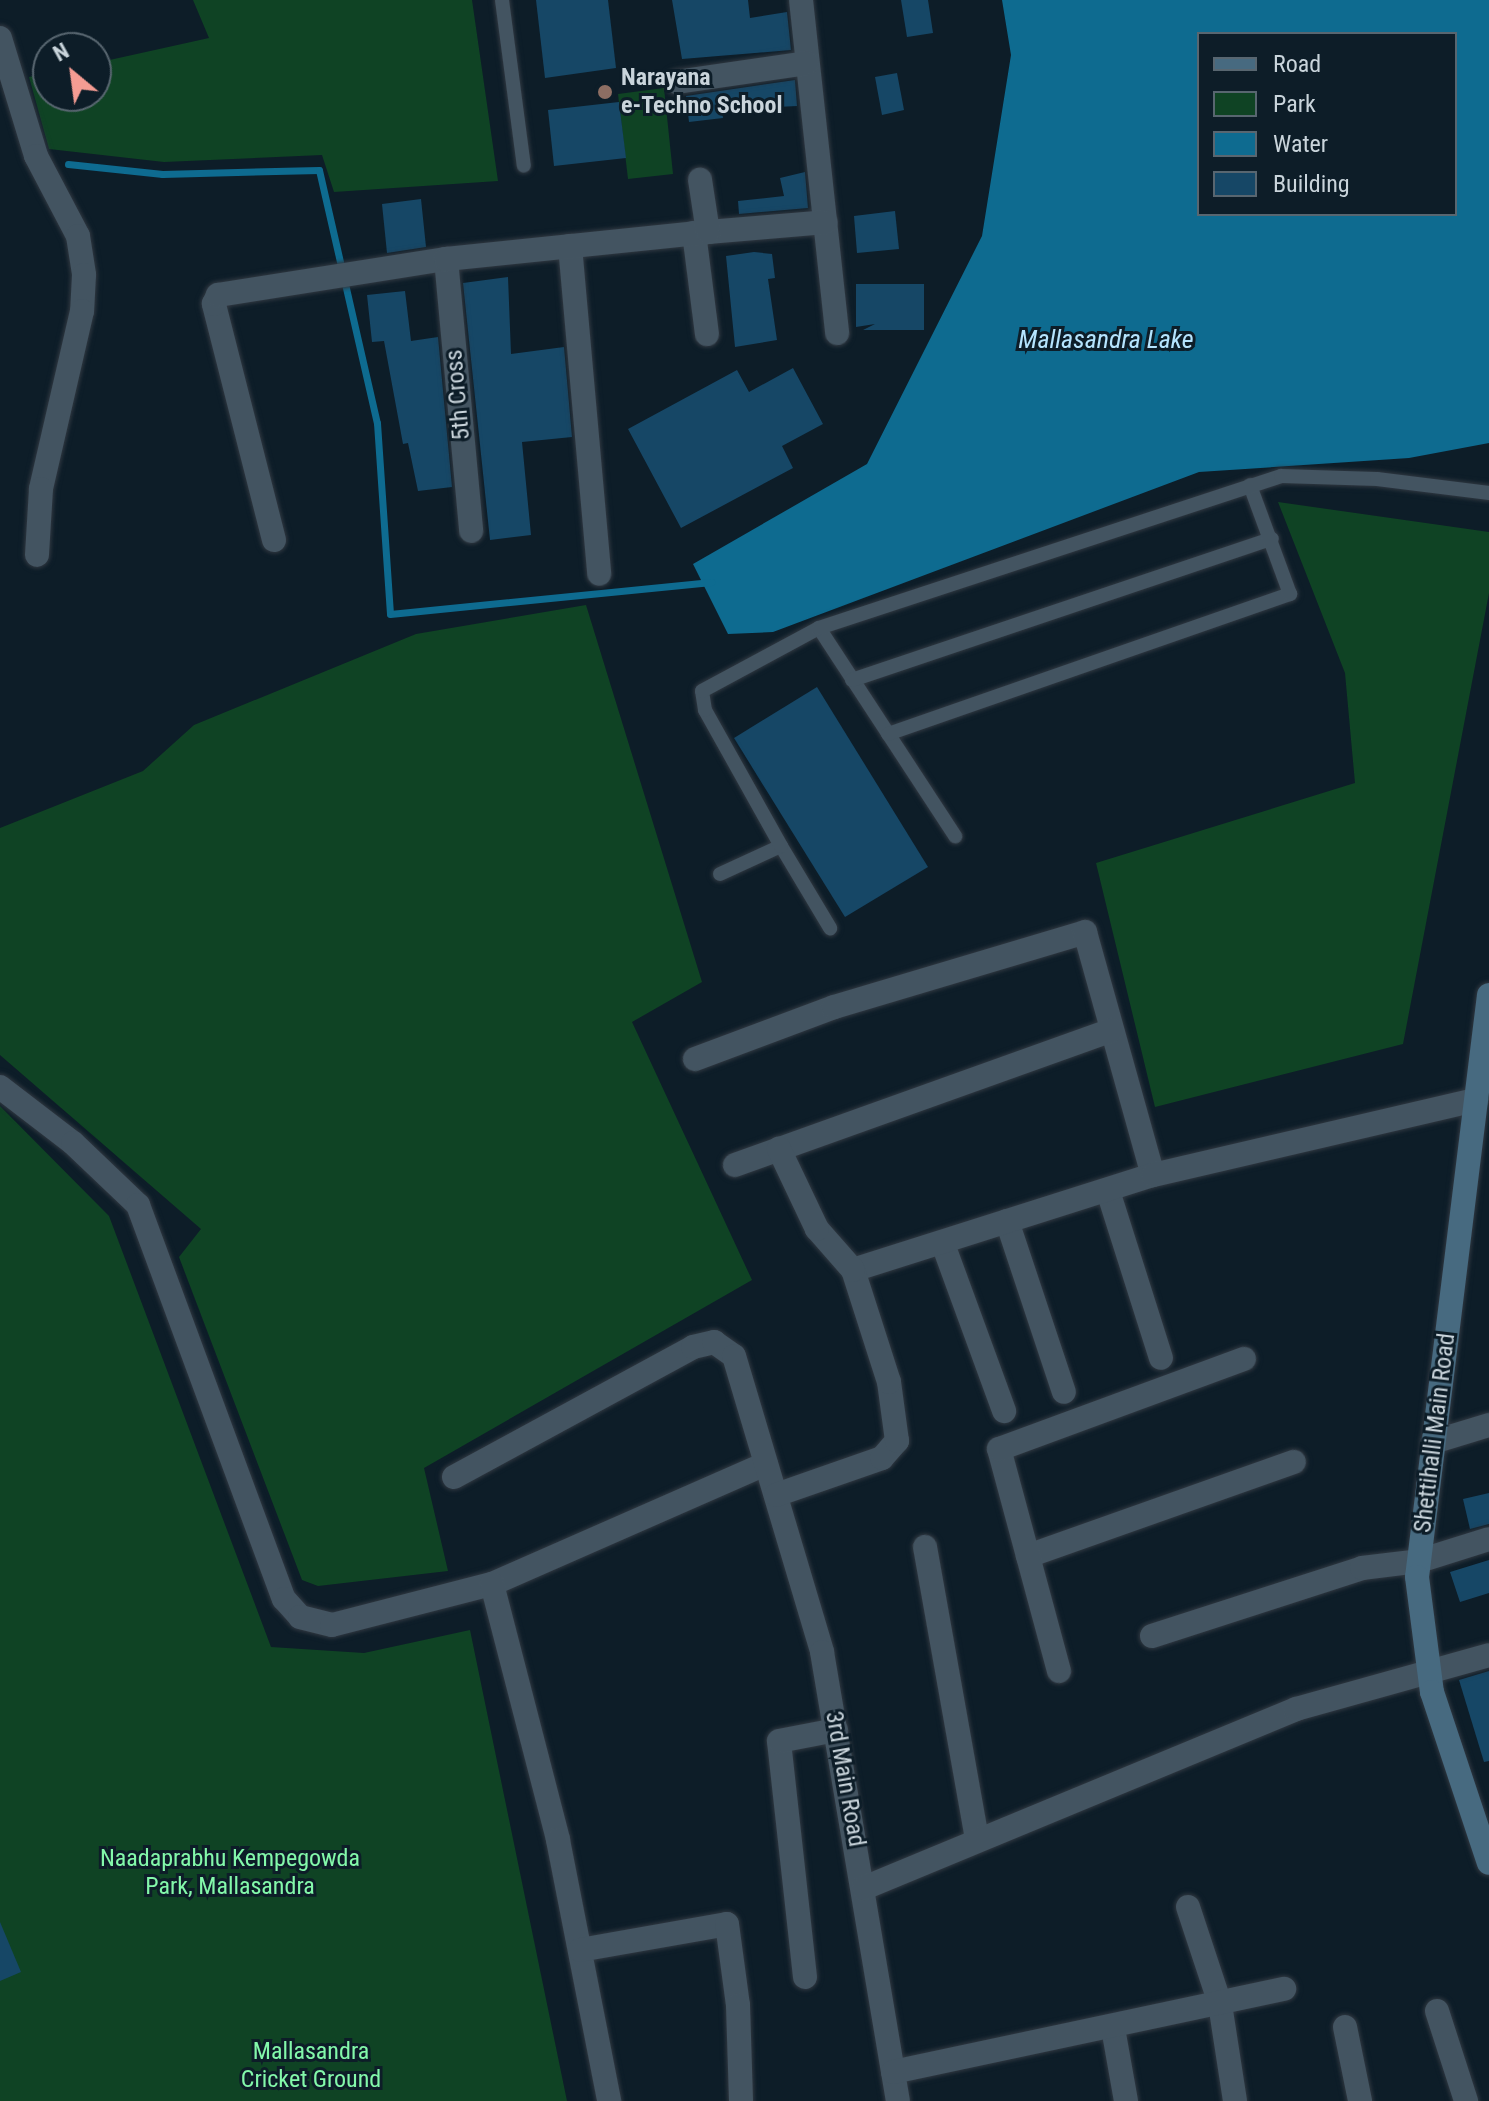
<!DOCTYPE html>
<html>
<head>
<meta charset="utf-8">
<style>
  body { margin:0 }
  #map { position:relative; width:1489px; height:2101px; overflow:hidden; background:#0d1d28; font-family:"Roboto Condensed",sans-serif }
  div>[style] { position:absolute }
  .green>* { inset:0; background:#0f4324 }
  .water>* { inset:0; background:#0e6b90 }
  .stream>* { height:7px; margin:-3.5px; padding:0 3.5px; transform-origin:3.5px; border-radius:3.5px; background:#0e6b90 }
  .building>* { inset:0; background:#164766 }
  .roads { filter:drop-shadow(0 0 2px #303841) drop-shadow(0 0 2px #303841) }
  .lane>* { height:14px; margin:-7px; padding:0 7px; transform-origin:7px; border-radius:7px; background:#435461 }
  .street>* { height:24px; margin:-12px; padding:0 12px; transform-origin:12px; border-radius:12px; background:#435461 }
  .secondary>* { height:24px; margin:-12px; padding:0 12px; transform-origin:12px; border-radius:12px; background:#476a80 }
  .dots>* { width:22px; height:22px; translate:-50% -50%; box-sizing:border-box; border:4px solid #0d1d28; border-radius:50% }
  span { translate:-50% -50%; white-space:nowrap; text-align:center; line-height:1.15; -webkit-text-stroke:6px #0d1d28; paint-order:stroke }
  .poi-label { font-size:24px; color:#c9d4db; font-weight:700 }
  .left { translate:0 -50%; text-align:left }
  .street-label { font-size:24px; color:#c9d4db }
  .park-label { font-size:24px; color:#83f8aa }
  .water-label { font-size:26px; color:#b5e4fe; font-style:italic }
  .legend { position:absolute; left:1197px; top:32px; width:260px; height:184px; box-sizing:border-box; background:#0d1d28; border:2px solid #586670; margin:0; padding:10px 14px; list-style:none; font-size:24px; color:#c9d4db }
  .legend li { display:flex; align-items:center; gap:16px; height:40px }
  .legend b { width:40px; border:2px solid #586670 }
  .north { position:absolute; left:32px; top:32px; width:80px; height:80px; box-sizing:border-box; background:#0d1d28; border:2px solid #586670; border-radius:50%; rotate:331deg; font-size:22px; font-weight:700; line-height:32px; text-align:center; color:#c9d4db }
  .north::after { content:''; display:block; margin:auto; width:28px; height:36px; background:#f59c93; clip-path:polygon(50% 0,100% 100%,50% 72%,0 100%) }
</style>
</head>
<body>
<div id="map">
  <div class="green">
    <div style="clip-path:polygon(193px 0,472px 0,498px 181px,334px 192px,322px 155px,164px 162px,49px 149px,29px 77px,48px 73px,48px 96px,96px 96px,96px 63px,209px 38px)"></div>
    <div style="clip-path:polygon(664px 88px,673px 174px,628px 179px,618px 94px)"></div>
    <div style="clip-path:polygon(1278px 502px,1489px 532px,1489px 593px,1403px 1044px,1155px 1107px,1096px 863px,1355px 783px,1345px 673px)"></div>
    <div style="clip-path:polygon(586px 605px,702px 982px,632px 1022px,752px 1280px,424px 1468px,448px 1571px,318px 1586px,302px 1580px,179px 1257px,201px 1229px,0 1055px,0 828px,143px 771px,194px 725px,416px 634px)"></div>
    <div style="clip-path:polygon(0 1106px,109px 1216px,271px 1647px,364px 1653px,470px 1630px,567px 2101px,0 2101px)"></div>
  </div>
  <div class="water">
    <div style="clip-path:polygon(evenodd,1002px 0,1489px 0,1489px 443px,1409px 458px,1199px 472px,773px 632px,728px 634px,693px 564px,867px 464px,982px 236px,1011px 55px,1002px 0,1199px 34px,1455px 34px,1455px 214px,1199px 214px,1199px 34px)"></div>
  </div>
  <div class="stream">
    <div style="left:68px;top:164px;width:95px;rotate:6.1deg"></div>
    <div style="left:162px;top:174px;width:157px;rotate:-1.5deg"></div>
    <div style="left:319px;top:170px;width:260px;rotate:77.1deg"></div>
    <div style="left:377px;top:423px;width:191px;rotate:86.1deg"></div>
    <div style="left:390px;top:614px;width:323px;rotate:-5.7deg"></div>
  </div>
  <div class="building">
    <div style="clip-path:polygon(536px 0,608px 0,616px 68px,545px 78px)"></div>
    <div style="clip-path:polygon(672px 0,748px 0,750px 18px,787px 12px,791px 50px,682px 59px)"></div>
    <div style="clip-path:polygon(901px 0,928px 0,933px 33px,907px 37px)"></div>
    <div style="clip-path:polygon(897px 73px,904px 110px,882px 115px,875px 77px)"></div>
    <div style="clip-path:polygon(795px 80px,797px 106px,722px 110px,723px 118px,689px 122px,686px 96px)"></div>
    <div style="clip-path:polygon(619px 102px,626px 158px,554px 166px,548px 110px)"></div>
    <div style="clip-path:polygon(805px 172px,808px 208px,739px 214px,738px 201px,784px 196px,780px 178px)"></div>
    <div style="clip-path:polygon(421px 199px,426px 247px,387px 253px,382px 204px)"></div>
    <div style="clip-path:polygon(895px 211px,899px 249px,857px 253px,854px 216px)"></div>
    <div style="clip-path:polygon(754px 252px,772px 254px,775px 278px,768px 279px,777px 340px,735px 347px,726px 256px)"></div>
    <div style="clip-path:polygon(508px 277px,511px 354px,564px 347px,572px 437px,522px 442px,531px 535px,490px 540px,463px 283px)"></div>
    <div style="clip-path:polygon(856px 284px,924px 284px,924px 330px,863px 330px,875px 324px,856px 327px)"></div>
    <div style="clip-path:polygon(405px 291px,411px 341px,438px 337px,452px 487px,418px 491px,408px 443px,403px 444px,384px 341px,372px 342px,367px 295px)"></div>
    <div style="clip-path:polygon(793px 368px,823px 424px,782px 446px,793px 468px,681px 528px,628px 429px,737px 370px,749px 392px)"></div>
    <div style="clip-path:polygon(817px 687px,928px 867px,845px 917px,734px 738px)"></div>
    <div style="clip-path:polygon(1489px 1493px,1489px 1524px,1470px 1529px,1463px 1499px)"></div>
    <div style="clip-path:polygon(1489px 1560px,1489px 1593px,1460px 1602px,1450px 1572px)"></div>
    <div style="clip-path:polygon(1489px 1671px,1489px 1761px,1484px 1762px,1459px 1680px)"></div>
    <div style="clip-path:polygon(0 1922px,21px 1972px,0 1981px)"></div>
  </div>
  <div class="roads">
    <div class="lane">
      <div style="left:502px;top:0;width:167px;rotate:82.5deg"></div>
      <div style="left:819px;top:628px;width:249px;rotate:56.8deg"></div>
      <div style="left:852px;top:680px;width:443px;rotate:-18.6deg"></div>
      <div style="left:888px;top:734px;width:426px;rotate:-19.2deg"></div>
      <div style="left:1290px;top:594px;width:116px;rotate:-110.2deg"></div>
      <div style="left:781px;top:846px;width:96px;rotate:59.1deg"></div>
      <div style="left:720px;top:874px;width:67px;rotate:-24.7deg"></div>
      <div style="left:781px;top:846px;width:156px;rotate:-119.2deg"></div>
      <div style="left:705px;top:710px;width:19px;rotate:-99deg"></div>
      <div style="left:702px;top:691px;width:133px;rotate:-28.3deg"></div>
      <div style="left:819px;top:628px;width:486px;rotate:-18.2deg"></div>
      <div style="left:1281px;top:476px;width:96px;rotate:1.8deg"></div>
      <div style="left:1377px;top:479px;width:113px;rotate:7.1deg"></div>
    </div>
    <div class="street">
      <div style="left:801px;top:0;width:335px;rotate:83.8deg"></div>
      <div style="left:0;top:38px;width:123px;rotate:73deg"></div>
      <div style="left:36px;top:156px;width:90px;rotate:62.3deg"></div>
      <div style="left:78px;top:236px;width:39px;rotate:81deg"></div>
      <div style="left:84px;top:275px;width:36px;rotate:93deg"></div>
      <div style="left:82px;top:311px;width:183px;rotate:103deg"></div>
      <div style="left:41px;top:489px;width:66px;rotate:93.5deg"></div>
      <div style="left:677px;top:82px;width:131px;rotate:-8.3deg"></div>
      <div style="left:708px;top:232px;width:118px;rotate:-4.8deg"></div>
      <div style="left:694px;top:233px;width:102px;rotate:82.7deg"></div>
      <div style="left:570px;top:246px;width:329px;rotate:84.9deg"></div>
      <div style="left:446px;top:259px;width:273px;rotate:84.7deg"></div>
      <div style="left:274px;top:540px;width:244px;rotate:-104.3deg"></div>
      <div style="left:214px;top:304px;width:10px;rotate:-66deg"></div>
      <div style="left:218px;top:295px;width:231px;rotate:-9deg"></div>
      <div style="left:446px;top:259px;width:263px;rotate:-5.9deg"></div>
      <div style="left:708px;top:232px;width:53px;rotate:-98.7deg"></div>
      <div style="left:695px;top:1059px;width:148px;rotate:-20.5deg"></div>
      <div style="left:834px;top:1007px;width:262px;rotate:-16.6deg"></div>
      <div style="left:1085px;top:932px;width:252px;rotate:74.4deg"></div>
      <div style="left:0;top:1087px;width:92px;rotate:37.5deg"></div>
      <div style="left:73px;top:1143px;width:90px;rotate:43.6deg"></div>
      <div style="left:138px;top:1205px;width:420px;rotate:69.7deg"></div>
      <div style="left:284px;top:1599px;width:24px;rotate:48deg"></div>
      <div style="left:300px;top:1617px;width:33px;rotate:14deg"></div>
      <div style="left:332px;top:1625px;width:165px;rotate:-14.4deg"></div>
      <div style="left:492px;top:1584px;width:299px;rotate:-23.7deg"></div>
      <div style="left:735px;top:1165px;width:400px;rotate:-19.7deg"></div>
      <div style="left:1108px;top:1191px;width:175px;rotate:72.4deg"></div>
      <div style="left:1007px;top:1221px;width:180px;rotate:71.6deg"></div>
      <div style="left:943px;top:1244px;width:178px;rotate:69.9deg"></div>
      <div style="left:853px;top:1270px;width:315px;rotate:-17.6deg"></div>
      <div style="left:1153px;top:1175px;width:332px;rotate:-13.1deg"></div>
      <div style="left:1433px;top:1442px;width:59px;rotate:-16.9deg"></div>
      <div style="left:454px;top:1477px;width:272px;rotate:-28.5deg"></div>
      <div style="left:693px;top:1347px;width:22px;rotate:-13deg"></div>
      <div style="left:714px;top:1342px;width:24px;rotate:35deg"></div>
      <div style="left:734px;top:1356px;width:309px;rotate:73.4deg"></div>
      <div style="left:822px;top:1652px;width:455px;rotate:80.4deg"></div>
      <div style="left:776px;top:1495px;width:112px;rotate:-19.2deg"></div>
      <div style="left:882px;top:1458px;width:23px;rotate:-49deg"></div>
      <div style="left:897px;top:1441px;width:60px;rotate:-97.7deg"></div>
      <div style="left:889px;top:1382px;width:118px;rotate:-107.8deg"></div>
      <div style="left:853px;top:1270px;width:55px;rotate:-131.3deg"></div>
      <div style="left:817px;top:1229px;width:89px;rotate:-115.4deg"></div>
      <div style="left:925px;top:1547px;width:296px;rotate:79.9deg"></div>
      <div style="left:1028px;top:1556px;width:282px;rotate:-19.5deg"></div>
      <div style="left:492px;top:1584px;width:264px;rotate:75.5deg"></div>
      <div style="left:558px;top:1840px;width:266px;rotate:78.9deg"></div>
      <div style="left:1152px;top:1636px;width:221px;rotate:-17.9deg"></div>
      <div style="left:1362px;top:1568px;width:57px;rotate:-7deg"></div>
      <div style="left:1419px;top:1561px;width:73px;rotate:-17.4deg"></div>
      <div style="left:1059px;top:1671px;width:230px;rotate:-105.1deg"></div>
      <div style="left:999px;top:1449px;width:261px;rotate:-20.2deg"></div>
      <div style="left:864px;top:1888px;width:468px;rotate:-22.5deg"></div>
      <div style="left:1296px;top:1709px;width:200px;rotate:-15.6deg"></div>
      <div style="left:1188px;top:1907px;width:102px;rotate:71.7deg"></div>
      <div style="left:1220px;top:2004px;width:98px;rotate:81.2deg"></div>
      <div style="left:580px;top:1950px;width:149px;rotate:-10deg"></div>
      <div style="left:727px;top:1924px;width:82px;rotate:82.3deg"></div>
      <div style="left:738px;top:2005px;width:96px;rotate:88.2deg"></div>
      <div style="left:805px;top:1977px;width:237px;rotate:-96.3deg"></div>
      <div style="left:779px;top:1741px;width:58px;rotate:-10.9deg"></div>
      <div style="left:1437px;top:2011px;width:95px;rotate:72.1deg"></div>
      <div style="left:1345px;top:2027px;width:76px;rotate:78.5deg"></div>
      <div style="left:1113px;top:2028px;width:74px;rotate:79.9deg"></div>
      <div style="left:893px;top:2072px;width:400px;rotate:-12deg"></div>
    </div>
    <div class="secondary">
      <div style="left:1489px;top:995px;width:586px;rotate:97.05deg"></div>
      <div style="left:1417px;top:1577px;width:116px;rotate:82.6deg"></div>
      <div style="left:1432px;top:1692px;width:180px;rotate:71.6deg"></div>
    </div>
  </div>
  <div class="dots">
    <div style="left:605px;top:92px;background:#8d6e63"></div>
  </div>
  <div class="poi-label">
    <span class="left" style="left:621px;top:92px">Narayana<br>e-Techno School</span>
  </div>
  <div class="street-label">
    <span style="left:458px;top:395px;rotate:-95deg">5th Cross</span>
    <span style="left:1435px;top:1433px;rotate:-83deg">Shettihalli Main Road</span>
    <span style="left:845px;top:1779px;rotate:80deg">3rd Main Road</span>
  </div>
  <div class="park-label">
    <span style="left:230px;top:1873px">Naadaprabhu Kempegowda<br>Park, Mallasandra</span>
    <span style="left:311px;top:2066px">Mallasandra<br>Cricket Ground</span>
  </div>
  <div class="water-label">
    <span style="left:1106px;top:340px">Mallasandra Lake</span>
  </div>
  <ul class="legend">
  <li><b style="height:10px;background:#476a80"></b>Road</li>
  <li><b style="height:22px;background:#0f4324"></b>Park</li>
  <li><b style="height:22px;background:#0e6b90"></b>Water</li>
  <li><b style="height:22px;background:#164766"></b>Building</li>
  </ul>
  <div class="north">N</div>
</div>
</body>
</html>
